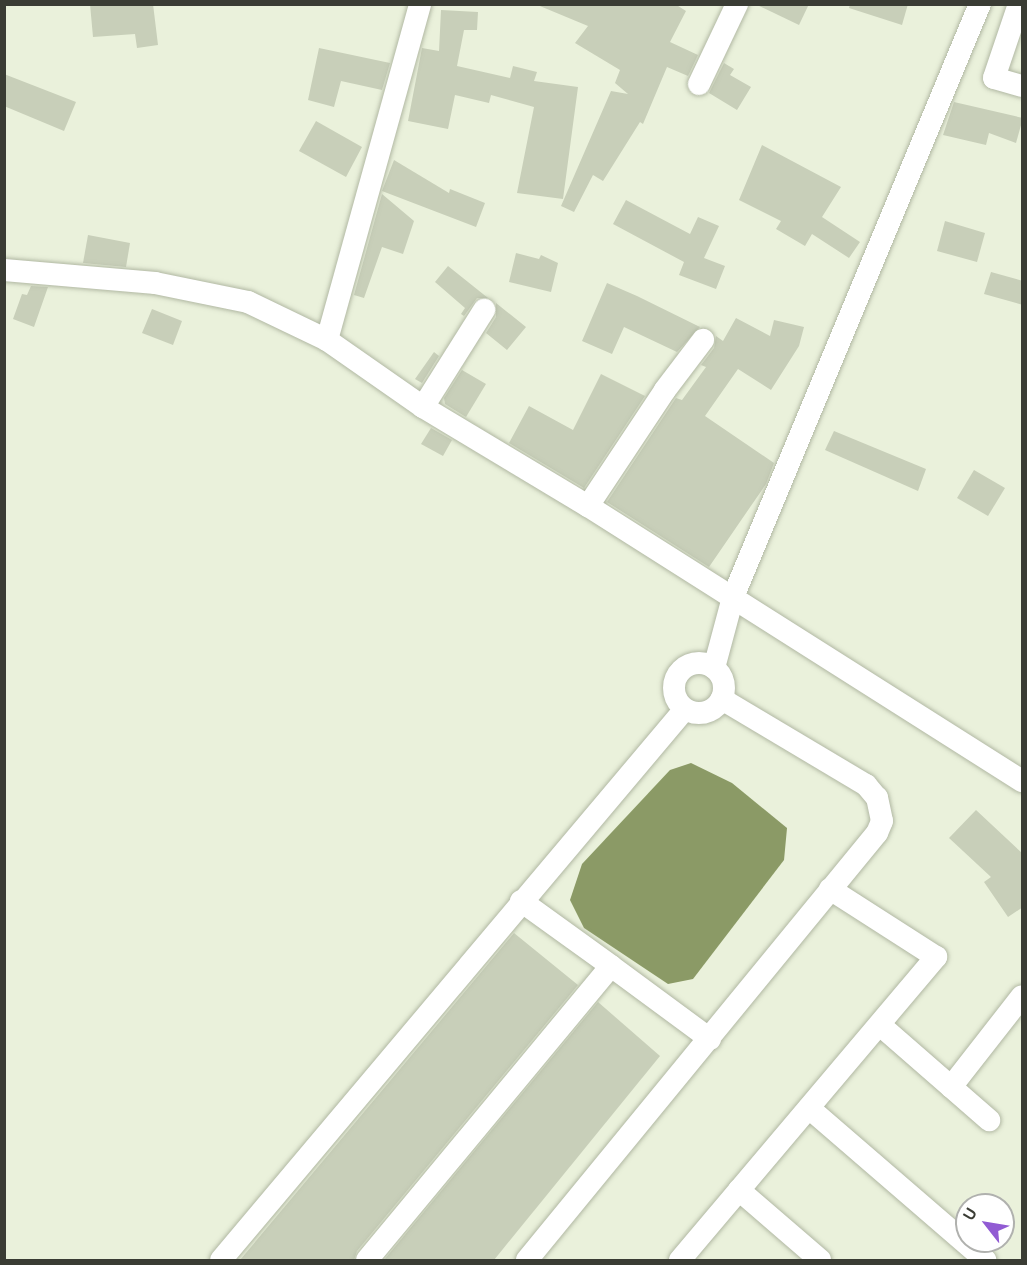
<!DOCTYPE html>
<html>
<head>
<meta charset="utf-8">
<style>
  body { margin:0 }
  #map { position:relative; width:1027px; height:1265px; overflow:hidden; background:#eaf1db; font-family:Overpass,sans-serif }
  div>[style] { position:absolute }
  .water>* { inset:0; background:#8b9a66 }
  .building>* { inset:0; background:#c8cfb9 }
  .roads { filter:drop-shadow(0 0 2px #b1b8a3) drop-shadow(0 0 2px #b1b8a3) }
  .street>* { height:22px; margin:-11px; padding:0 11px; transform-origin:11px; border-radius:11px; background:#fff }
  .street>.ring { margin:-11px; padding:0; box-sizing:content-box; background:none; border:22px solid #fff; border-radius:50% }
  span { translate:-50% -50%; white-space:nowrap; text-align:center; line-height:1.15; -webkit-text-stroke:6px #fff; paint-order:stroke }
  .frame { position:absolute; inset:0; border:6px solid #3a3c34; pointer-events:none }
  .north { position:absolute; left:955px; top:1193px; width:60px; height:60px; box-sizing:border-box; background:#fff; border:2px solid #b0b1ae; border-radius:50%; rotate:301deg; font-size:16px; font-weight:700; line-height:24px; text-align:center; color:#3a3c34 }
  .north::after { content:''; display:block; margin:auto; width:21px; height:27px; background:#915bd3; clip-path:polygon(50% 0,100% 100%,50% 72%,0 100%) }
</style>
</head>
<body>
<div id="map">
  <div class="water">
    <div style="clip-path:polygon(691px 763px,732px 783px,787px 828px,784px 860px,693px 979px,668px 984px,584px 928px,570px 900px,582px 864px,670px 770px)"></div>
  </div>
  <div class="building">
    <div style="clip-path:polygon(90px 4px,153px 4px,158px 45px,137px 48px,135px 34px,93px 37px)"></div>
    <div style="clip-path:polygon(535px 4px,675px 4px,686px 11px,670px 42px,698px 55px,688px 76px,667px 67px,643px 124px,640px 122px,603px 181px,593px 175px,574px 212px,561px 206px,611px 91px,628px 94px,615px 83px,620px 70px,575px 43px,588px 26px)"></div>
    <div style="clip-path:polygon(755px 4px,809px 4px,799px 25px)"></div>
    <div style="clip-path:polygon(850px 4px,908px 4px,902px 25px,849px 8px)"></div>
    <div style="clip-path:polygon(441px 10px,478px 12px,477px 30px,464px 30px,457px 66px,510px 78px,513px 66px,537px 72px,534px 81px,578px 87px,563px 199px,517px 193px,534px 107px,491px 95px,489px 103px,455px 95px,448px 129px,408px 121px,422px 48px,439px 51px)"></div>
    <div style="clip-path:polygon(319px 48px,390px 63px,382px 90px,341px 81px,334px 107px,308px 100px)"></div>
    <div style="clip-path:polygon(724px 63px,734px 69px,730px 75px,751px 87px,737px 110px,709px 93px)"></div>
    <div style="clip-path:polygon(4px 74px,76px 102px,64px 131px,4px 106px)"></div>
    <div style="clip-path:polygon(954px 102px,1023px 118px,1016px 143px,989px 133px,986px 145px,943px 135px)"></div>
    <div style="clip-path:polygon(316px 121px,362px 147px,346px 177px,299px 151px)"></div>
    <div style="clip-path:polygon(762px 145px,841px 187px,822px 217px,860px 242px,849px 258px,812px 234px,805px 246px,776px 229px,781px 221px,739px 200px)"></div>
    <div style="clip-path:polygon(394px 160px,449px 193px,450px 189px,485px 203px,476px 227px,382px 191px)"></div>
    <div style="clip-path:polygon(382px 194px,414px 221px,403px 254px,382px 247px,364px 298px,354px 295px)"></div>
    <div style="clip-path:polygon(626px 200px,690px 234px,698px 217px,719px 226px,704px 258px,725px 266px,716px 289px,679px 275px,684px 262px,613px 224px)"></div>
    <div style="clip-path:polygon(945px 221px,985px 233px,977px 262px,937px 251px)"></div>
    <div style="clip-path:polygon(88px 235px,130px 243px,126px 267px,83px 263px)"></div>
    <div style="clip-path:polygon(516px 253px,539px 259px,541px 255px,558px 263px,551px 292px,509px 282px)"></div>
    <div style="clip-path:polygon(448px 266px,488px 298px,477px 298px,464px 316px,461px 314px,465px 308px,435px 282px)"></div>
    <div style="clip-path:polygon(991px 272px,1023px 281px,1023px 305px,984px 294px)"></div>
    <div style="clip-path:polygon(607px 283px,637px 296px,700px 327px,677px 352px,624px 327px,612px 354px,582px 341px)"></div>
    <div style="clip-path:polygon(31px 286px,48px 287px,34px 327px,13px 319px,22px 294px,27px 295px)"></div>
    <div style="clip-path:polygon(496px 303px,526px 327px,507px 350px,486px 333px,496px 317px)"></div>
    <div style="clip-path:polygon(152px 309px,182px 321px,173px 345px,142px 333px)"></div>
    <div style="clip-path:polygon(736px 318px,770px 336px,774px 320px,804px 327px,799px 346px,771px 390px,738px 369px,705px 416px,774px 463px,766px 484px,709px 567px,607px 502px,676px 398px,682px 400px,706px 367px,701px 365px,714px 348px,716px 336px,723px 341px)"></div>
    <div style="clip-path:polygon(434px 352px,439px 356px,422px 383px,415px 379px)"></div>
    <div style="clip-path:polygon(462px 370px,486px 384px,466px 417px,445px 404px,444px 398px)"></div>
    <div style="clip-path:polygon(601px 374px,645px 396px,584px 488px,509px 443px,529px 406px,573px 430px)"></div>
    <div style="clip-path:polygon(431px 428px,452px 440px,443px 456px,421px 444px)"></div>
    <div style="clip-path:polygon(834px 431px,926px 469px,918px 491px,825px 450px)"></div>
    <div style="clip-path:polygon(974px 470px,1005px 488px,988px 516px,957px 498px)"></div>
    <div style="clip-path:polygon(976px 810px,1023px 854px,1023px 907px,1008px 917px,984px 882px,991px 877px,949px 838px)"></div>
    <div style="clip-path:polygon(514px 933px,578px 985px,357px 1251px,354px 1260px,240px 1260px)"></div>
    <div style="clip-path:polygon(598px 1002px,660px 1056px,494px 1260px,384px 1260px)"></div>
  </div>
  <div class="roads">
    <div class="street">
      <div style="left:1019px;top:4px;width:78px;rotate:108.7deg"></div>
      <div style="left:994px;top:78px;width:29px;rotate:16deg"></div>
      <div style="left:699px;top:84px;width:89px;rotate:-64.6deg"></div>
      <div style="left:4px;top:270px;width:152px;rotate:4.9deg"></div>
      <div style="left:155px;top:283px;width:95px;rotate:11.5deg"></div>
      <div style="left:248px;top:302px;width:88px;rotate:25.7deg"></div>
      <div style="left:327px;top:340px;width:117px;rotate:34.9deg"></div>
      <div style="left:423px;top:407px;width:192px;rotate:31deg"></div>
      <div style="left:588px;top:506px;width:514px;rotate:32.36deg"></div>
      <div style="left:327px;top:340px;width:349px;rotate:-74.5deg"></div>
      <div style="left:423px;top:407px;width:115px;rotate:-57.8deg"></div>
      <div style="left:588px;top:506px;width:139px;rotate:-56.4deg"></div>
      <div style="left:665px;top:390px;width:63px;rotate:-52.8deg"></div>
      <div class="ring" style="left:674px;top:663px;width:28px;height:28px"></div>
      <div style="left:714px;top:668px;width:73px;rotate:-75deg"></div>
      <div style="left:733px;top:597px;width:642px;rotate:-67.39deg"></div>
      <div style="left:521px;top:901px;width:111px;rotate:35.8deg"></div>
      <div style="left:880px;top:1025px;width:145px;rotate:41.1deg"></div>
      <div style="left:951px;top:1087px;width:115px;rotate:-52deg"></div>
      <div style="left:809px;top:1108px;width:233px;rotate:40.8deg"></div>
      <div style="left:739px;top:1190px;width:107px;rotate:40.8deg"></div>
      <div style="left:221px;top:1260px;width:720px;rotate:-49.9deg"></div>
      <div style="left:367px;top:1260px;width:382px;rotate:-50.3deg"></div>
      <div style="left:611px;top:966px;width:123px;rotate:36.4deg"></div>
      <div style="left:527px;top:1260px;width:552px;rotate:-50.66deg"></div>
      <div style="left:877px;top:833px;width:13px;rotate:-67deg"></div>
      <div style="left:882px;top:821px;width:24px;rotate:-102deg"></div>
      <div style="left:877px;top:798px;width:17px;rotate:-130deg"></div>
      <div style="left:866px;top:785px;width:168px;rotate:-149.2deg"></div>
      <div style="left:680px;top:1260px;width:397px;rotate:-49.8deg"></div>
      <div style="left:936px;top:957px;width:126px;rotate:-147.3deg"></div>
    </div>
  </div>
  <div class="frame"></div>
  <div class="north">U</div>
</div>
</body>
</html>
